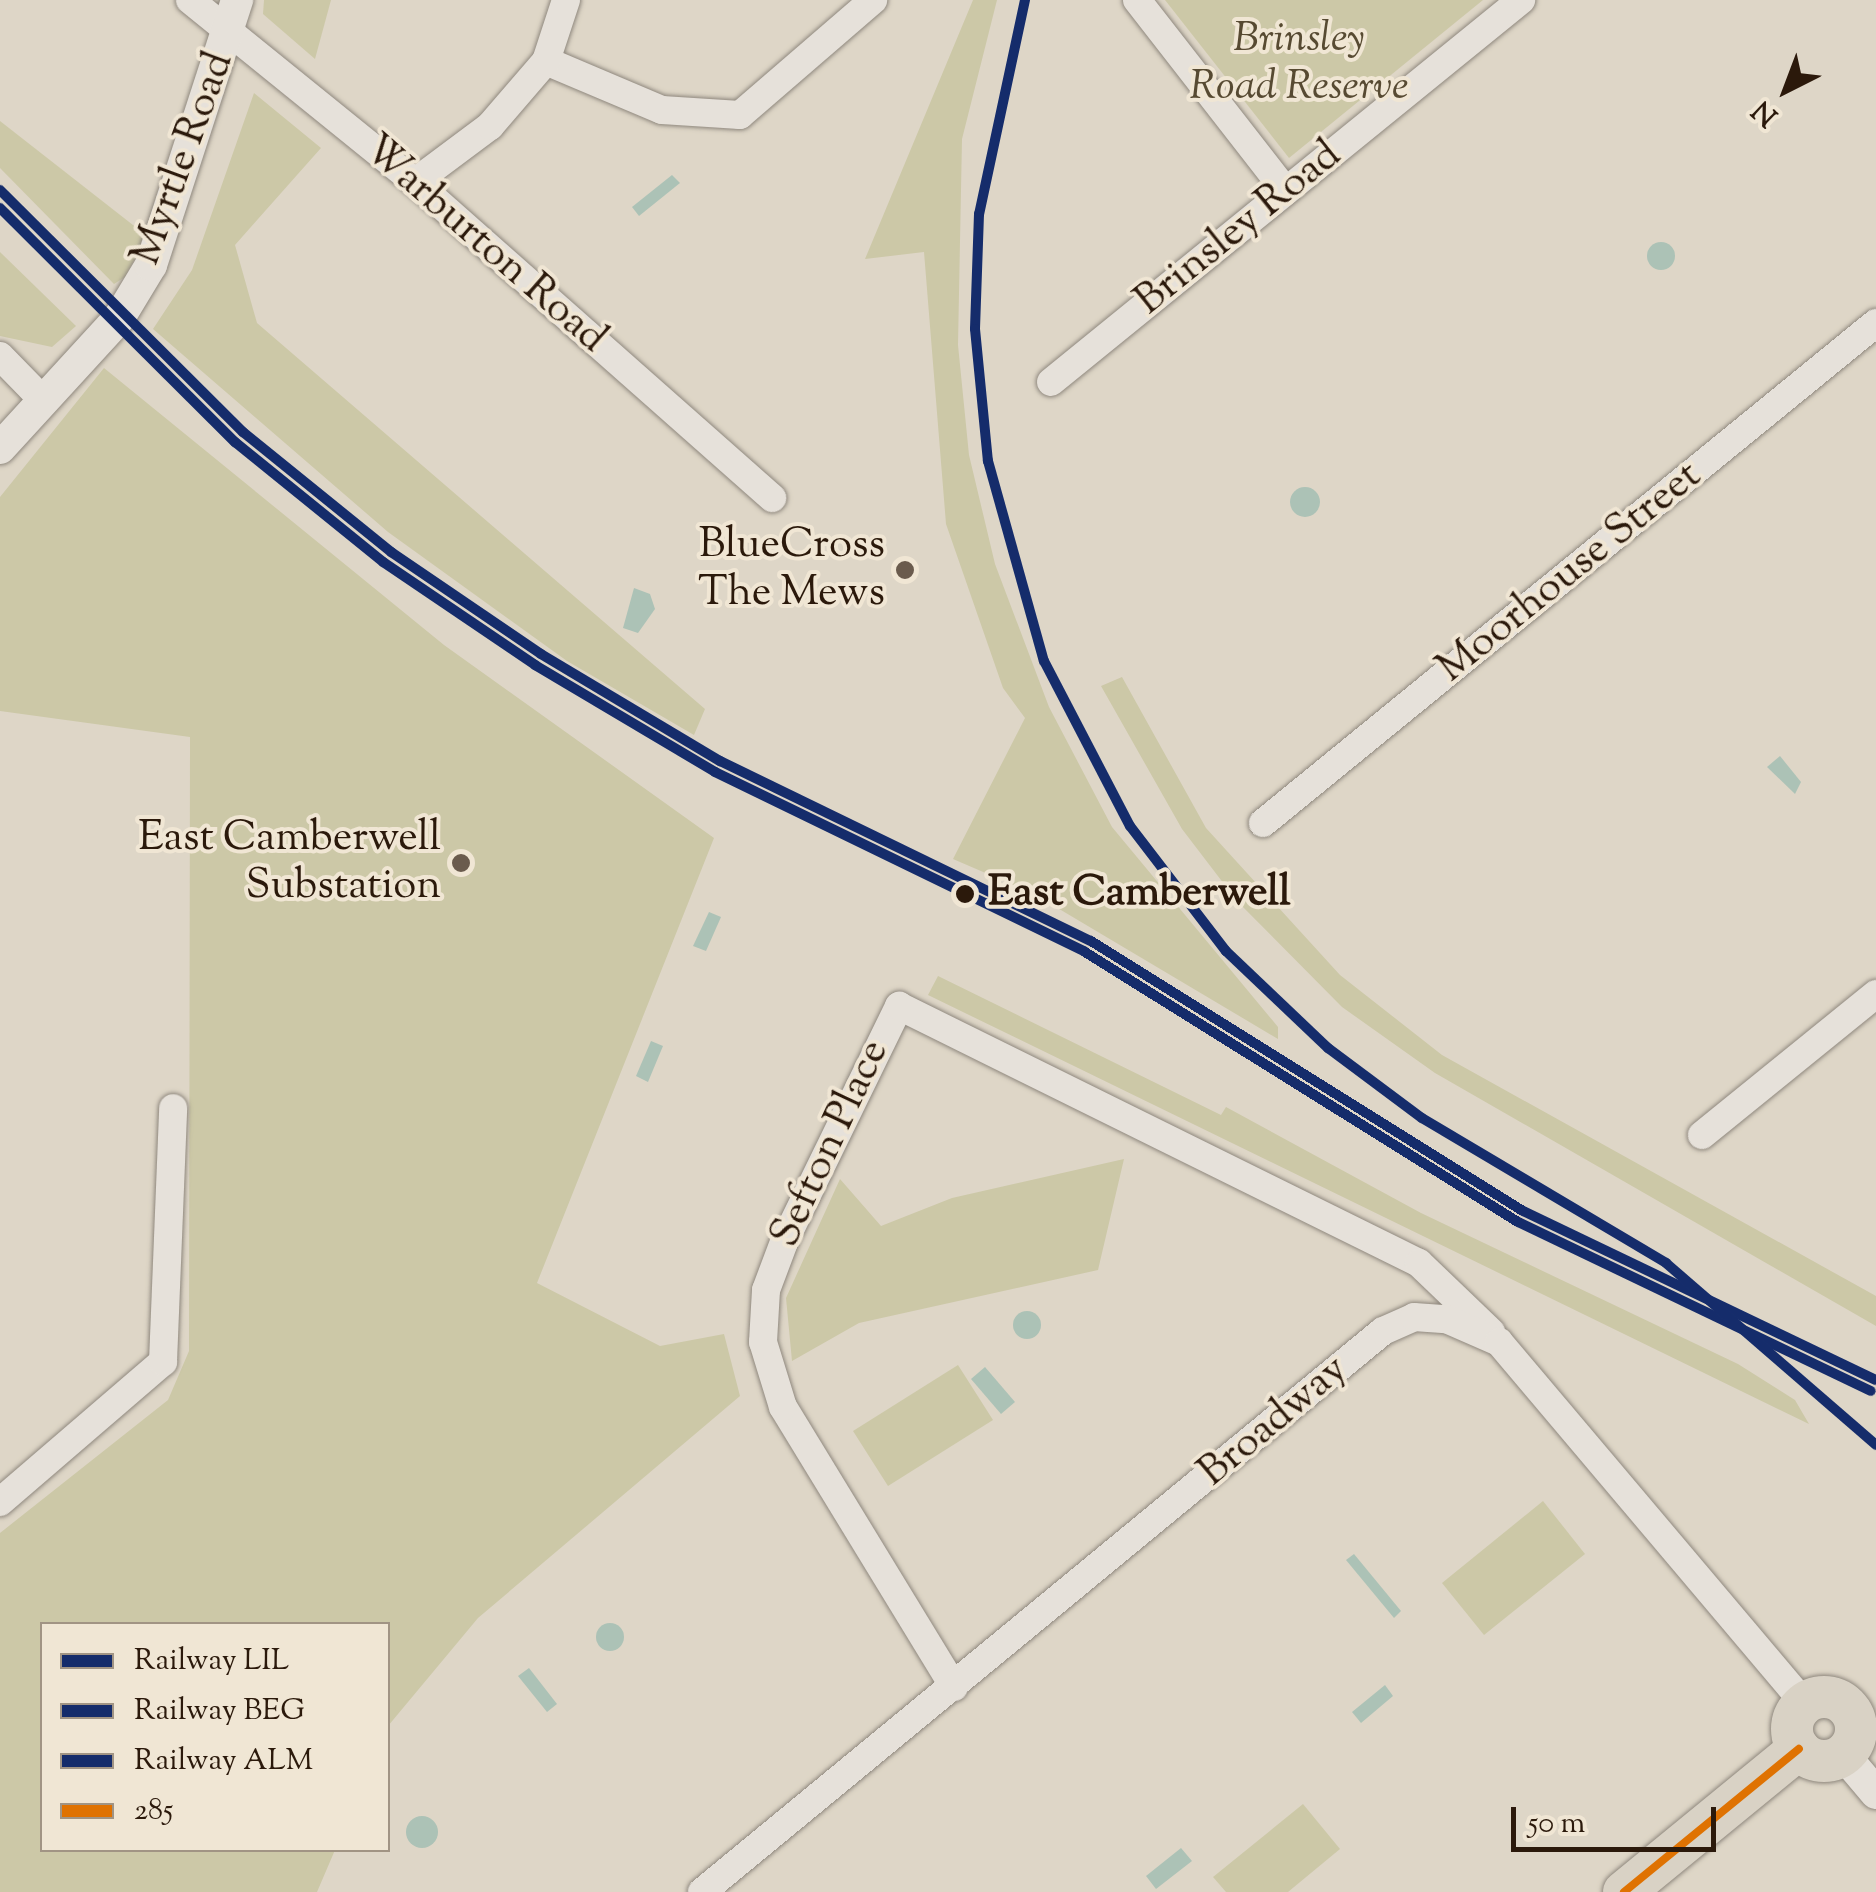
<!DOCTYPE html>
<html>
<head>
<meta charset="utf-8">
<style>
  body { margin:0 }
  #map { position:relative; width:1876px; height:1892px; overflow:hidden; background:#ded6c7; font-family:"Sorts Mill Goudy",serif }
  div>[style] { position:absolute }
  .green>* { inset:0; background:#ccc8a7 }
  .water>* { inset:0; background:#acc2b6 }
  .round { border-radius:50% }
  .roads { filter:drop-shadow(0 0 2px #8f887e) drop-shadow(0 0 2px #8f887e) }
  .minor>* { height:28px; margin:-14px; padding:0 14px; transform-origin:14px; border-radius:14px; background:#e6e1da }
  .tertiary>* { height:32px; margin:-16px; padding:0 16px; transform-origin:16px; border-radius:16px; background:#e6e1da }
  .primary>* { height:42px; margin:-21px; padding:0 21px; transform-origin:21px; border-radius:21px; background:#d9d2c5 }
  .primary>.ring { margin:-21px; padding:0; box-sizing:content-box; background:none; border:42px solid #d9d2c5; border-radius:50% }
  .bus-1>* { height:8px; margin:-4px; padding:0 4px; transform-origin:4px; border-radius:4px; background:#df7202 }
  .rail-1>* { height:10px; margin:-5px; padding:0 5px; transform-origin:5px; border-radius:5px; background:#152c6b }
  .rail-2>* { height:10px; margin:-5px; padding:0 5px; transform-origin:5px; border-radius:5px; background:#152c6b }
  .rail-3>* { height:10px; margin:-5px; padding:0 5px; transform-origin:5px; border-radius:5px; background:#152c6b }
  .dots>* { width:28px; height:28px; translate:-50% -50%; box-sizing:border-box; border:5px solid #f0e6d4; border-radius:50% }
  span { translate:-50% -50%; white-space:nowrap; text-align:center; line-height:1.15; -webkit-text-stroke:8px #f0e6d4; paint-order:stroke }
  .park-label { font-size:42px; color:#574a32; font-style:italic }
  .street-label { font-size:42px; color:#2b190b }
  .poi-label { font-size:42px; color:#2b190b }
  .right { translate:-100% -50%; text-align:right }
  .stop-label { font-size:42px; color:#2b190b; font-weight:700 }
  .left { translate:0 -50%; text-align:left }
  .legend { position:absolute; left:40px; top:1622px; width:350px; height:230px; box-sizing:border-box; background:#f0e6d4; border:2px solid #a19484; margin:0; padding:12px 18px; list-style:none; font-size:30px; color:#2b190b }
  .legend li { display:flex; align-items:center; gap:20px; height:50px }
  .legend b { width:50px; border:2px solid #a19484 }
  .north { position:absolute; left:1736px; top:40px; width:100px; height:100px; -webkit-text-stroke:8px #f0e6d4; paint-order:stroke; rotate:222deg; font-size:28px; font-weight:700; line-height:40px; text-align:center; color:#2b190b }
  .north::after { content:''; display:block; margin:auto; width:35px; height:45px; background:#2b190b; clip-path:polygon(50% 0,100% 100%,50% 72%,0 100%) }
  .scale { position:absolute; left:1511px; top:1807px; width:205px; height:45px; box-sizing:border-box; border:5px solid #2b190b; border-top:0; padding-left:12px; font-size:30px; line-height:35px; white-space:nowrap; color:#2b190b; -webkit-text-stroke:8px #f0e6d4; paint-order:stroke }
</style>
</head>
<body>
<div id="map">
  <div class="green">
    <div style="clip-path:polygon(264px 0,331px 0,315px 59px,263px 14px)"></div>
    <div style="clip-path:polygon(973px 0,997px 0,962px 139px,958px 345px,969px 455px,995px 564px,1049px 707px,1112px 827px,1278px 1027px,1278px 1039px,1034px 894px,953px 859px,1025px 718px,1003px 688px,946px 524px,924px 252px,865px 259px)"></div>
    <div style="clip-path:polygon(1165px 0,1483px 0,1289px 158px)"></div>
    <div style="clip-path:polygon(254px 93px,321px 148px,235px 245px,257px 323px,705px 709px,694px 735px,567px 661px,388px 532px,153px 329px,192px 270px)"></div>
    <div style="clip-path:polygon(0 121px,147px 236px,125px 277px,114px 284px,0 168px)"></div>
    <div style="clip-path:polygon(0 252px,76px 326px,52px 347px,0 336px)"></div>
    <div style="clip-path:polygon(104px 368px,444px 645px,714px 838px,537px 1283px,660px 1346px,724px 1334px,740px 1396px,478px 1618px,388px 1726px,388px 1624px,42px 1624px,42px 1850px,335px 1850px,317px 1892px,0 1892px,0 1533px,168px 1400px,189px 1351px,190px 737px,0 711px,0 497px)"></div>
    <div style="clip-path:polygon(1122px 677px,1206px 828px,1340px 975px,1442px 1055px,1876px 1296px,1876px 1326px,1435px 1073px,1342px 1007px,1237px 901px,1182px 829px,1101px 686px)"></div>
    <div style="clip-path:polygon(938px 976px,1221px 1115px,1226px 1107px,1421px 1213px,1738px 1364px,1795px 1400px,1809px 1424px,928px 995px)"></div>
    <div style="clip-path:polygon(1124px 1159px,1098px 1270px,859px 1323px,792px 1361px,786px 1298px,840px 1179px,881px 1226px,952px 1198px)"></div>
    <div style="clip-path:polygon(958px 1365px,993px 1420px,888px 1486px,853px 1431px)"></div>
    <div style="clip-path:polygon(1543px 1501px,1585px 1554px,1484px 1635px,1442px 1583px)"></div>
    <div style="clip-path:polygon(1303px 1804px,1340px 1849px,1288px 1892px,1226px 1892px,1213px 1877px)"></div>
  </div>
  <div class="water">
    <div style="clip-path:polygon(672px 175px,680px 183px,639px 216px,632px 207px)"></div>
    <div class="round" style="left:1647px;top:242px;width:28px;height:28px"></div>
    <div class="round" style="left:1290px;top:487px;width:30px;height:30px"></div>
    <div style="clip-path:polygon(634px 588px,650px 594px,655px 609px,638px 633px,623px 628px)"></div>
    <div style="clip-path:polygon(1780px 756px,1801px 782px,1795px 794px,1767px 767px)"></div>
    <div style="clip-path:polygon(709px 912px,721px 917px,706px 951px,693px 946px)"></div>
    <div style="clip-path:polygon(651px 1041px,663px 1046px,648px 1082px,636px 1076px)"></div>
    <div class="round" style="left:1013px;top:1311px;width:28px;height:28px"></div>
    <div style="clip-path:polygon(985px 1367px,1015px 1402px,1001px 1414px,971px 1379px)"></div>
    <div style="clip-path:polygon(1354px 1554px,1401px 1611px,1394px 1618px,1346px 1560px)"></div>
    <div class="round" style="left:596px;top:1623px;width:28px;height:28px"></div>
    <div style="clip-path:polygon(529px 1668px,557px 1704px,547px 1712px,518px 1676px)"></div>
    <div style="clip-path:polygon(1385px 1685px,1393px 1696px,1361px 1723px,1352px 1712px)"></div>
    <div class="round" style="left:406px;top:1816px;width:32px;height:32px"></div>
    <div style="clip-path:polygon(1181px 1848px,1192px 1861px,1156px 1889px,1146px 1876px)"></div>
  </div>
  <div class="roads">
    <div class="minor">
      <div style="left:190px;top:0;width:289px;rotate:39deg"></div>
      <div style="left:415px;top:182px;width:477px;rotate:41.5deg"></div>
      <div style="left:1137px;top:0;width:241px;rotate:52.1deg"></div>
      <div style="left:546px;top:61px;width:126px;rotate:22.9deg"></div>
      <div style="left:662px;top:110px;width:78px;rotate:3.7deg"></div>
      <div style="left:740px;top:115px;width:176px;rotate:-40.8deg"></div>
      <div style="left:415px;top:182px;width:94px;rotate:-36.7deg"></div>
      <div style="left:490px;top:126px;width:86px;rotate:-49.3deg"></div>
      <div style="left:546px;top:61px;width:64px;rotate:-71.8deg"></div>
      <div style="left:0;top:356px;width:59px;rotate:45.7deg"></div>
      <div style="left:1051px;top:382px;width:606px;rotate:-39.1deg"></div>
      <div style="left:1263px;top:823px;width:791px;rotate:-39.2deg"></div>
      <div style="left:1702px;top:1135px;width:224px;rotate:-39deg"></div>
      <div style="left:0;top:1502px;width:215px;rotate:-40.7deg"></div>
      <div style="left:163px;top:1362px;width:254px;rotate:-87.7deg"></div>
      <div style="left:954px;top:1687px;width:328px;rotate:-121.4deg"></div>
      <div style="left:783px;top:1407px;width:68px;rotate:-107.1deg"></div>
      <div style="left:763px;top:1342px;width:52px;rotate:-86.7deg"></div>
      <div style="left:766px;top:1290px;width:51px;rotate:-69.4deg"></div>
      <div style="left:784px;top:1242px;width:263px;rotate:-64deg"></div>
      <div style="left:899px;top:1006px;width:580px;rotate:26.3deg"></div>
      <div style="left:1419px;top:1263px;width:100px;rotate:43.8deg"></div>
      <div style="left:702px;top:1892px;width:882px;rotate:-39.48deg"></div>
      <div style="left:1383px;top:1331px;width:34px;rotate:-24deg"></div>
      <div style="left:1414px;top:1317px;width:32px;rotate:4deg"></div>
      <div style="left:1446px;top:1319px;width:58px;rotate:23.5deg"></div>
      <div style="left:1499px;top:1342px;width:474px;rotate:49.8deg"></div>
    </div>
    <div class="tertiary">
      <div style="left:0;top:448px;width:176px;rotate:-47.5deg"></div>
      <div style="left:119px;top:318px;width:62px;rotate:-58.9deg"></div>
      <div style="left:151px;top:265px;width:279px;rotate:-72deg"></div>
      <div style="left:1843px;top:1754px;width:51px;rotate:49.8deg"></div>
    </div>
    <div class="primary">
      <div class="ring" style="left:1792px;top:1697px;width:22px;height:22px"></div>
      <div style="left:1624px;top:1892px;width:226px;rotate:-39.3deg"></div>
    </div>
  </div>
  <div class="bus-1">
    <div style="left:1624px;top:1892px;width:226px;rotate:-39.3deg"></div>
  </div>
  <div class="rail-1">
    <div style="left:0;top:190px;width:343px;rotate:44.9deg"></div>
    <div style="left:243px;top:432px;width:191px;rotate:39deg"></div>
    <div style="left:391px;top:552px;width:181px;rotate:34.2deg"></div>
    <div style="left:541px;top:654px;width:209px;rotate:30.9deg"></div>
    <div style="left:720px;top:761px;width:412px;rotate:25.9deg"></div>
    <div style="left:1091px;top:941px;width:509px;rotate:32.01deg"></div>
    <div style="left:1523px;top:1211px;width:391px;rotate:25.6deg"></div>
  </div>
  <div class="rail-2">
    <div style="left:0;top:208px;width:332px;rotate:44.9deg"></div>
    <div style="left:235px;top:442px;width:191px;rotate:39deg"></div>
    <div style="left:383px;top:562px;width:184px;rotate:34.1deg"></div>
    <div style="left:535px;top:665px;width:209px;rotate:30.7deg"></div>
    <div style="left:715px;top:772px;width:411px;rotate:25.9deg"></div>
    <div style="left:1085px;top:952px;width:510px;rotate:31.95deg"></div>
    <div style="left:1518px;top:1222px;width:391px;rotate:25.6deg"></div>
  </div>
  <div class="rail-3">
    <div style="left:1025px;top:0;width:219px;rotate:102.1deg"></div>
    <div style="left:979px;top:214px;width:115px;rotate:92deg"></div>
    <div style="left:975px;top:329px;width:133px;rotate:84.4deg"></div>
    <div style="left:988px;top:461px;width:208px;rotate:74.4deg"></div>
    <div style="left:1044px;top:661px;width:186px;rotate:62.5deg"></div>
    <div style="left:1130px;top:826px;width:158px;rotate:52.5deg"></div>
    <div style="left:1226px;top:951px;width:141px;rotate:43.6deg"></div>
    <div style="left:1328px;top:1048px;width:117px;rotate:36.7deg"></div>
    <div style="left:1422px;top:1118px;width:284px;rotate:30.7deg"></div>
    <div style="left:1666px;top:1263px;width:278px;rotate:40.9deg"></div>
  </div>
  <div class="dots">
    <div style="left:905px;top:570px;background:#6a5b4d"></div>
    <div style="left:461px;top:863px;background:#6a5b4d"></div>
    <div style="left:965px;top:894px;background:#2b190b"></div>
  </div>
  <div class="park-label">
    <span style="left:1299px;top:64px">Brinsley<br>Road Reserve</span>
  </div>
  <div class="street-label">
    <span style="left:184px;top:159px;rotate:-70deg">Myrtle Road</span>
    <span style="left:1239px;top:229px;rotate:-39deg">Brinsley Road</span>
    <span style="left:484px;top:245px;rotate:41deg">Warburton Road</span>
    <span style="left:1570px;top:573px;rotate:-39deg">Moorhouse Street</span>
    <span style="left:831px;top:1144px;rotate:-65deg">Sefton Place</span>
    <span style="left:1274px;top:1422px;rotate:-40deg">Broadway</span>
  </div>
  <div class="poi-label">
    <span class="right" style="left:885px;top:570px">BlueCross<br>The Mews</span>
    <span class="right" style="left:441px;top:863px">East Camberwell<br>Substation</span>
  </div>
  <div class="stop-label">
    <span class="left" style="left:988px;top:894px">East Camberwell</span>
  </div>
  <ul class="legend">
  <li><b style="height:12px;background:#152c6b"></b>Railway LIL</li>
  <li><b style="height:12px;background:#152c6b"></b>Railway BEG</li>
  <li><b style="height:12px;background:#152c6b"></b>Railway ALM</li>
  <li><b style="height:12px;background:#df7202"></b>285</li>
  </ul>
  <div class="north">N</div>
  <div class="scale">50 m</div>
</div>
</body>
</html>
